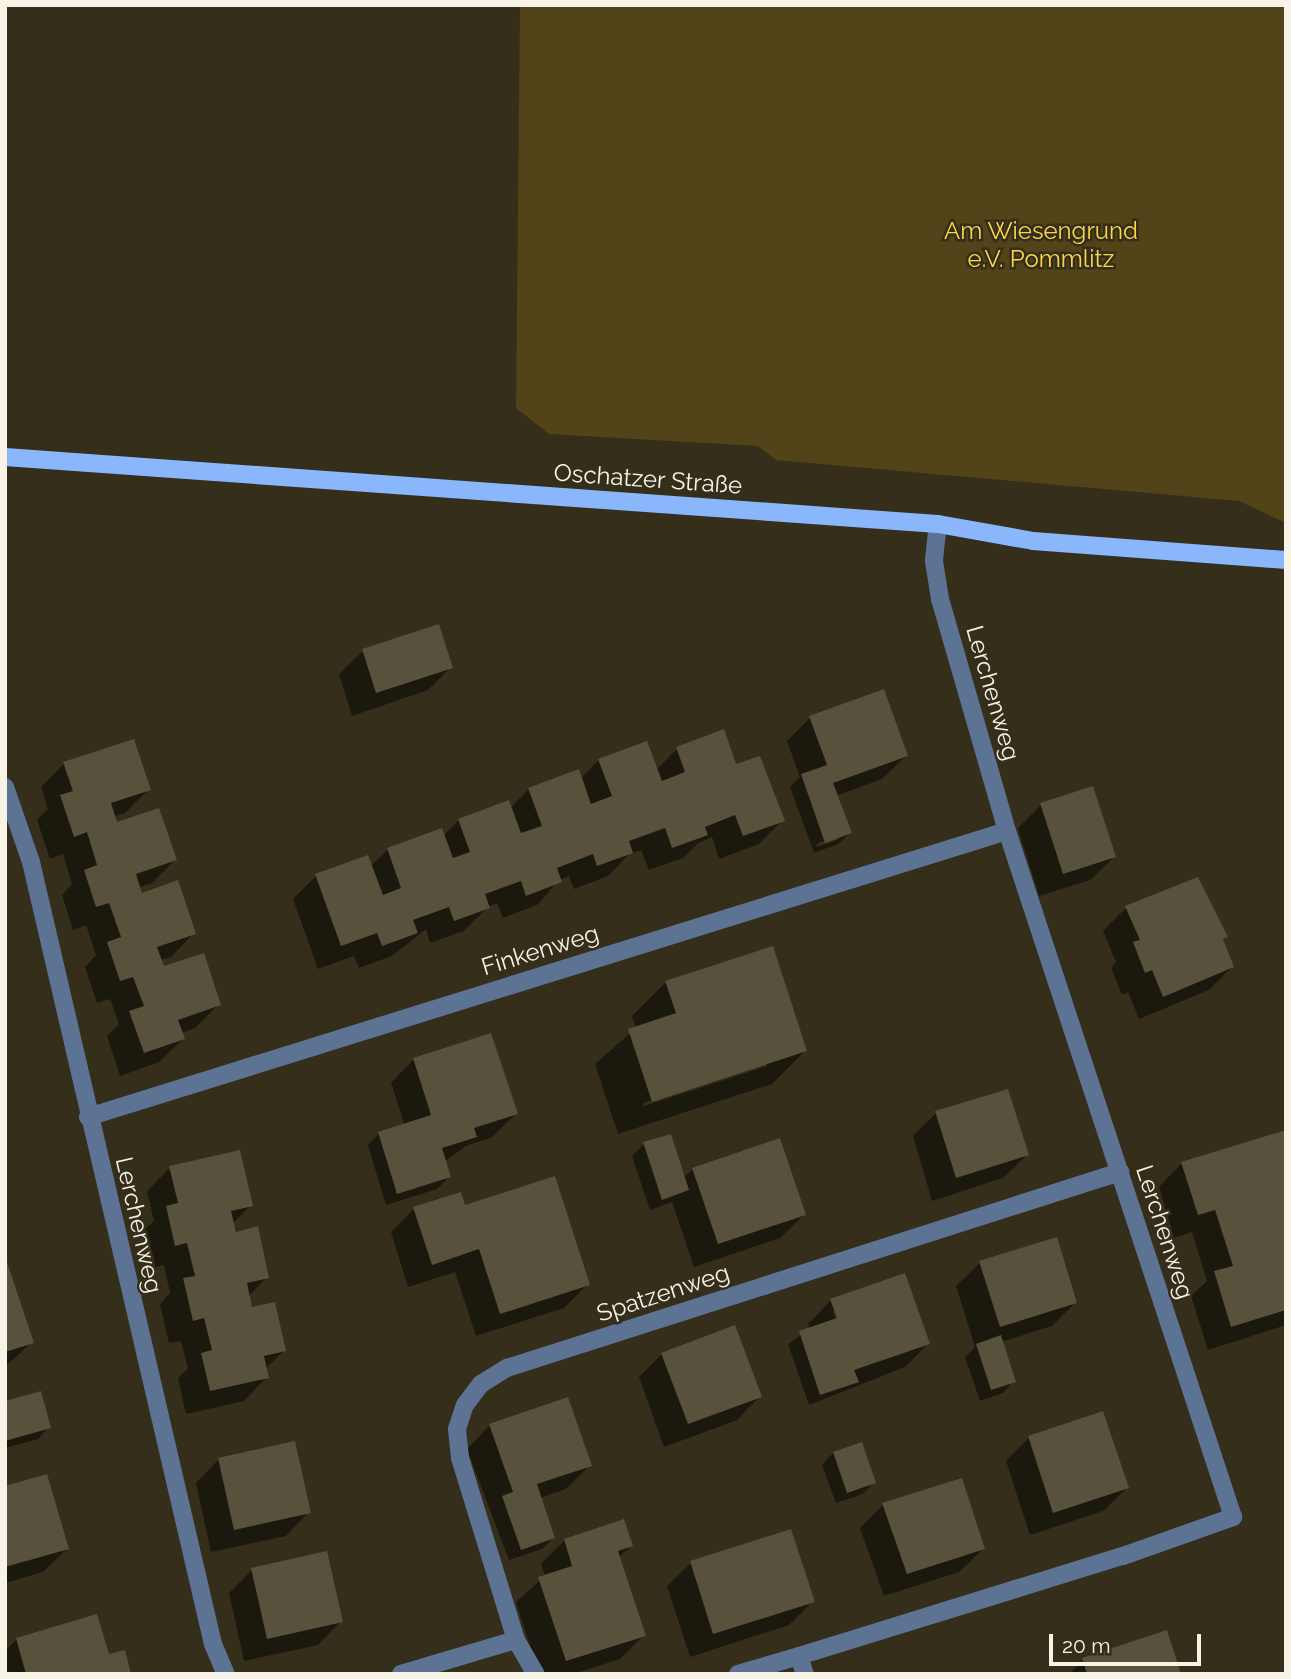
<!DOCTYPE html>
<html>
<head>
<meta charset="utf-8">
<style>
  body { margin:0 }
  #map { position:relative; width:1291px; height:1679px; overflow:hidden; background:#342e1a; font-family:Raleway,sans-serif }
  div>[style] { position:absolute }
  .green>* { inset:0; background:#524418 }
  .shadow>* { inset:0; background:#0007 }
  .building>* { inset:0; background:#58513c }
  .minor>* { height:18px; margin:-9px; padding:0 9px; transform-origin:9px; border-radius:9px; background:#5d7394 }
  .major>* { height:18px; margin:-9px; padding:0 9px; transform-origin:9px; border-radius:9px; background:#8ab7fb }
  span { translate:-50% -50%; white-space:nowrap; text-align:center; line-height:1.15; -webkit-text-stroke:5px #342e1a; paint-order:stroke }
  .park-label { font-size:24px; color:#fdd547 }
  .street-label { font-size:24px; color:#f7f3e7 }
  .frame { position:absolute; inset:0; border:7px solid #f7f3e7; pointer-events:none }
  .scale { position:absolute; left:1049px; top:1634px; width:152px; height:32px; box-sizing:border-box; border:4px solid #f7f3e7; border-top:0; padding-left:9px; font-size:21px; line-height:24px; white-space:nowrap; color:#f7f3e7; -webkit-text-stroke:5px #342e1a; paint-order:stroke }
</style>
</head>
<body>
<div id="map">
  <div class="green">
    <div style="clip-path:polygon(520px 5px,1286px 5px,1286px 523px,1239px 501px,776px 460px,758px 446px,549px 434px,516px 408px)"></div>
  </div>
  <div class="shadow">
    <div style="clip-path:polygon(363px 651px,451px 667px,428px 690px,352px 716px,339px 674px)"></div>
    <div style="clip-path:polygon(evenodd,810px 718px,906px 756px,882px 779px,836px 796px,850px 833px,838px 844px,814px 853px,790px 787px,800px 777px,787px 741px,810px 718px,838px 836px,838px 840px,817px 847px,816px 844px,838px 836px)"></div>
    <div style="clip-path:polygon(677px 749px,735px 766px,782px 821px,759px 844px,719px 859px,712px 837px,698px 843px,683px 858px,649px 870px,641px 850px,629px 854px,608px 876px,574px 889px,569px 876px,559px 880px,537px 905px,503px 918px,497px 903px,488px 907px,464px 931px,430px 943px,426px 929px,392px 956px,359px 968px,354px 956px,318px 969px,293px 899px,316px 876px,370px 867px,388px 849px,443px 836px,459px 820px,510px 808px,529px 789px,580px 779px,599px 760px,656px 770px)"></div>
    <div style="clip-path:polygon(64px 764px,149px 789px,125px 813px,114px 816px,116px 824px,175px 860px,152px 883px,138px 888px,141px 895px,194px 933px,171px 957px,160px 960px,163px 969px,219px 1004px,195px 1028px,181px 1033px,183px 1039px,159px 1062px,120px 1076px,107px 1036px,119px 1024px,110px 999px,97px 1003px,85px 967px,96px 955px,86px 925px,73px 930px,62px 895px,72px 884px,63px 854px,50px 859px,37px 820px,48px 809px,41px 787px)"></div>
    <div style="clip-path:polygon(1041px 805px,1114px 857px,1090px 880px,1039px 896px,1018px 828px)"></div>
    <div style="clip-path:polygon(1126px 908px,1226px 937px,1222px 941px,1232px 967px,1209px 990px,1139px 1019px,1128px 992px,1122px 995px,1111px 967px,1116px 962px,1103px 931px)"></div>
    <div style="clip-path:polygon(evenodd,666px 982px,805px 1051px,772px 1084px,618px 1134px,595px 1064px,636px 1028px,632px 1016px,666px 982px,767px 1062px,767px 1066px,644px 1106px,643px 1103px,767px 1062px)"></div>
    <div style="clip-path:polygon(414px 1059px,516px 1114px,492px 1137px,466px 1146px,444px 1162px,449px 1177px,437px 1189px,386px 1205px,368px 1145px,379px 1134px,405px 1126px,391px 1083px)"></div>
    <div style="clip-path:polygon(936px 1113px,1027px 1155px,1003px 1178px,932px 1201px,913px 1136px)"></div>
    <div style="clip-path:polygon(1286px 1131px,1286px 1325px,1208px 1350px,1191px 1296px,1207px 1281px,1192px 1232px,1174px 1238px,1159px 1187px,1182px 1163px)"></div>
    <div style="clip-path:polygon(644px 1144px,683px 1178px,693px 1169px,804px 1215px,780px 1238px,694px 1267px,672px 1202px,650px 1210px,632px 1156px)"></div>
    <div style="clip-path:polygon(170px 1168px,251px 1205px,232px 1224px,267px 1277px,248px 1297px,251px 1309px,285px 1350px,265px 1369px,267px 1377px,244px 1401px,186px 1414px,178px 1378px,188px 1369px,181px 1341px,169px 1343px,160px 1304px,170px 1293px,164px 1265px,152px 1268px,143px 1231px,154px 1221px,147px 1191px)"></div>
    <div style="clip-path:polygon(464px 1208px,588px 1284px,564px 1308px,476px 1336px,455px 1272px,408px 1287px,391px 1232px,414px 1209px)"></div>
    <div style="clip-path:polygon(5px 1260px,32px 1342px,5px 1367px)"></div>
    <div style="clip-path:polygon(980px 1263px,1075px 1303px,1052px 1326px,1001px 1342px,1014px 1381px,1003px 1393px,980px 1401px,965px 1357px,975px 1347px,956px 1286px)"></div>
    <div style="clip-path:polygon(evenodd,831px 1300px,928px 1344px,905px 1367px,809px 1405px,788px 1344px,810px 1329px,808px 1324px,831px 1300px,833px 1311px,836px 1311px,840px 1332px,833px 1311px)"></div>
    <div style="clip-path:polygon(662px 1354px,760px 1396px,737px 1420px,664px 1447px,639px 1377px)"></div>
    <div style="clip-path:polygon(5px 1403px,49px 1427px,38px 1439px,5px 1448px)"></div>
    <div style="clip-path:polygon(490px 1425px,590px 1465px,566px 1489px,540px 1498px,553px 1538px,542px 1549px,509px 1560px,467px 1449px)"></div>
    <div style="clip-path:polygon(1029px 1438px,1127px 1488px,1103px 1511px,1030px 1535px,1006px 1461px)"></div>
    <div style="clip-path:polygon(833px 1453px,874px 1482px,863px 1494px,836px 1503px,822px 1465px)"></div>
    <div style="clip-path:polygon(219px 1459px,309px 1512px,286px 1536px,211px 1552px,196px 1483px)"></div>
    <div style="clip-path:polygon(5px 1487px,67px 1549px,43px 1572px,5px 1583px)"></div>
    <div style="clip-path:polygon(883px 1505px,983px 1549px,959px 1572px,884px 1596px,860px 1528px)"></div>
    <div style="clip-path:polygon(565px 1540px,631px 1546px,618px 1558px,644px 1635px,620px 1659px,573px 1674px,539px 1674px,516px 1602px,545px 1576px,541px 1564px)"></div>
    <div style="clip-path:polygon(691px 1563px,813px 1601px,789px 1625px,690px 1657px,667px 1586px)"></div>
    <div style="clip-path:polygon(252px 1570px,341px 1621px,318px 1645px,244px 1661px,229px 1593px)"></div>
    <div style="clip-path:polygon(17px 1639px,108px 1657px,129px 1674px,5px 1674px,5px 1651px)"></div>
    <div style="clip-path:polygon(1083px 1660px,1179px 1674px,1069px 1674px)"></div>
  </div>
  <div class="building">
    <div style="clip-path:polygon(439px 624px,453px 668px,376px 693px,362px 649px)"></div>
    <div style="clip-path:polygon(884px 689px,908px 756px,833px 783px,852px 833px,825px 843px,801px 774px,827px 765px,809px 716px)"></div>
    <div style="clip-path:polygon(724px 729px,736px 764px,760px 756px,785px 821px,743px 836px,735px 815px,705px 827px,708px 835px,672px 848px,665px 828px,629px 841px,633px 853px,597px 866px,593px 854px,557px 868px,562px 882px,526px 896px,521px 881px,485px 894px,490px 908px,454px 921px,449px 907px,413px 920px,418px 933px,382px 946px,377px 933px,341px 946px,315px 874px,368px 855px,383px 895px,401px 888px,387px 848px,442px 828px,453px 858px,470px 852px,458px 819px,509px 800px,521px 833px,542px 826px,528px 788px,579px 769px,591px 804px,612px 796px,598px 759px,647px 741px,662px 781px,685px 772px,676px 747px)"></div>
    <div style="clip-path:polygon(134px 739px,151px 790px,111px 803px,117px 822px,159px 808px,177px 860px,136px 874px,142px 893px,178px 880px,196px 934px,157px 947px,164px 966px,204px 953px,221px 1005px,178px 1020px,185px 1039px,144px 1053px,129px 1011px,144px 1006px,133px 977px,120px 981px,107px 942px,121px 937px,109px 903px,96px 907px,84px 870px,97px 865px,87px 832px,74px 837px,60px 795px,73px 791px,63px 762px)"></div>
    <div style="clip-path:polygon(1093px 786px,1116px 857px,1063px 874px,1040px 803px)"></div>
    <div style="clip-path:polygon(1198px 877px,1228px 937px,1223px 939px,1234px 967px,1163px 997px,1152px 970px,1145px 973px,1133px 942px,1140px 940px,1125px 906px)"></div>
    <div style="clip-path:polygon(773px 946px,807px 1051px,652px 1102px,628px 1029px,676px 1013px,665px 981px)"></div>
    <div style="clip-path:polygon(491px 1033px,518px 1114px,474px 1128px,477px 1137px,442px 1148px,451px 1177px,397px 1194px,378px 1132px,431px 1115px,413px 1058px)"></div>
    <div style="clip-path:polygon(1008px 1089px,1029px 1155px,956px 1178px,935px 1111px)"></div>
    <div style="clip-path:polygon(1286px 1130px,1286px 1310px,1231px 1327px,1214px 1271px,1233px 1266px,1215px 1210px,1198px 1215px,1181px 1162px)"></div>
    <div style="clip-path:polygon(671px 1134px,689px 1190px,662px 1200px,643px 1142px)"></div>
    <div style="clip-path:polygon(780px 1138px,806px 1215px,718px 1244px,692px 1168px)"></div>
    <div style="clip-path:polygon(240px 1150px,253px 1206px,231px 1211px,236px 1232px,258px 1226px,269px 1278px,247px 1283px,252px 1307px,275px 1302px,286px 1351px,264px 1356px,269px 1378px,210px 1391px,201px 1353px,212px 1350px,204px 1318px,193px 1321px,183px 1278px,195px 1276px,187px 1243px,175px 1246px,166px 1206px,178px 1203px,169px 1166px)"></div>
    <div style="clip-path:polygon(555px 1176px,590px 1285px,500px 1314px,479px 1249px,432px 1265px,413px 1207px,461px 1192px,465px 1205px)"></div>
    <div style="clip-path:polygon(1057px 1237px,1077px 1303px,1000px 1327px,979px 1261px)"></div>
    <div style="clip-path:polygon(5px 1256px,34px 1343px,5px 1352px)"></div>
    <div style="clip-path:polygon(905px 1273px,930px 1344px,854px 1370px,859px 1382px,820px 1395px,799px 1331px,837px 1318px,830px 1299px)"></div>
    <div style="clip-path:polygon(735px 1325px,762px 1397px,688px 1424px,661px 1353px)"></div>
    <div style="clip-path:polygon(1001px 1335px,1016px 1382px,991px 1390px,976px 1344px)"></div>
    <div style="clip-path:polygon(41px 1391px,51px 1428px,5px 1441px,5px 1401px)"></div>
    <div style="clip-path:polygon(568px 1397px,592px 1466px,537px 1484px,555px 1538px,521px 1550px,502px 1496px,513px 1492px,489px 1424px)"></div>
    <div style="clip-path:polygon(1103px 1411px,1129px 1488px,1053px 1513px,1028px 1436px)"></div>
    <div style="clip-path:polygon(295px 1441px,311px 1513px,234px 1530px,218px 1458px)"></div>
    <div style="clip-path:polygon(862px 1442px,876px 1483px,847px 1493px,833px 1452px)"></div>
    <div style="clip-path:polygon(47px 1474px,69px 1549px,5px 1567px,5px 1486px)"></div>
    <div style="clip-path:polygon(962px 1478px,985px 1549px,907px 1574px,882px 1503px)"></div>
    <div style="clip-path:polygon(624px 1519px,633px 1546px,618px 1551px,646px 1636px,566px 1661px,538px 1577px,572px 1566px,564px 1539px)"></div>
    <div style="clip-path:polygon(791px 1529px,815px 1602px,713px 1634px,690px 1561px)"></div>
    <div style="clip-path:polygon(327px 1551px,343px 1622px,267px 1639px,251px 1568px)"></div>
    <div style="clip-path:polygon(97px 1614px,109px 1654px,125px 1650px,131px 1674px,26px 1674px,16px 1638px)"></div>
    <div style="clip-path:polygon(1167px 1630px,1181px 1674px,1087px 1674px,1082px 1658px)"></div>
  </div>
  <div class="minor">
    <div style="left:5px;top:787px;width:79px;rotate:70.9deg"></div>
    <div style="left:31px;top:862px;width:803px;rotate:76.9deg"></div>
    <div style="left:213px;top:1644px;width:33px;rotate:67deg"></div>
    <div style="left:88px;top:1117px;width:962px;rotate:-17.29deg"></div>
    <div style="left:516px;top:1640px;width:190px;rotate:-107.1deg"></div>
    <div style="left:460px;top:1458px;width:29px;rotate:-96deg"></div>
    <div style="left:457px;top:1429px;width:25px;rotate:-72deg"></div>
    <div style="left:465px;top:1405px;width:26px;rotate:-53deg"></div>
    <div style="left:481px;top:1384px;width:31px;rotate:-32deg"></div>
    <div style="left:507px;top:1368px;width:644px;rotate:-17.73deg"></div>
    <div style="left:799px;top:1656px;width:339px;rotate:-17.2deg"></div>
    <div style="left:1123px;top:1556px;width:117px;rotate:-19.5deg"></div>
    <div style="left:1233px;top:1517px;width:722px;rotate:-108.23deg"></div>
    <div style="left:1007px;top:831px;width:241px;rotate:-106.1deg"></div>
    <div style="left:940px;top:599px;width:39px;rotate:-99deg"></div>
    <div style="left:934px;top:560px;width:36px;rotate:-84deg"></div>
    <div style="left:401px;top:1674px;width:120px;rotate:-16.5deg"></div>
    <div style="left:516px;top:1640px;width:39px;rotate:60deg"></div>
    <div style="left:738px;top:1674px;width:64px;rotate:-16.4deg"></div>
    <div style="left:799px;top:1656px;width:19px;rotate:72deg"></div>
  </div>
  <div class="major">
    <div style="left:5px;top:457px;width:935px;rotate:4.11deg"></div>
    <div style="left:938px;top:524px;width:97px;rotate:10.1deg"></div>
    <div style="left:1033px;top:541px;width:254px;rotate:4.3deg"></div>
  </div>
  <div class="park-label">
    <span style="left:1041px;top:245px">Am Wiesengrund<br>e.V. Pommlitz</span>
  </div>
  <div class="street-label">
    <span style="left:648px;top:479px;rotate:4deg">Oschatzer Straße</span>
    <span style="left:993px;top:693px;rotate:74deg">Lerchenweg</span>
    <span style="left:540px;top:950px;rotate:-17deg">Finkenweg</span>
    <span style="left:139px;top:1225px;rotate:77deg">Lerchenweg</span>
    <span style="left:1165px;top:1232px;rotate:72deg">Lerchenweg</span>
    <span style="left:663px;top:1293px;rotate:-18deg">Spatzenweg</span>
  </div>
  <div class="frame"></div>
  <div class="scale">20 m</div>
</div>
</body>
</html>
